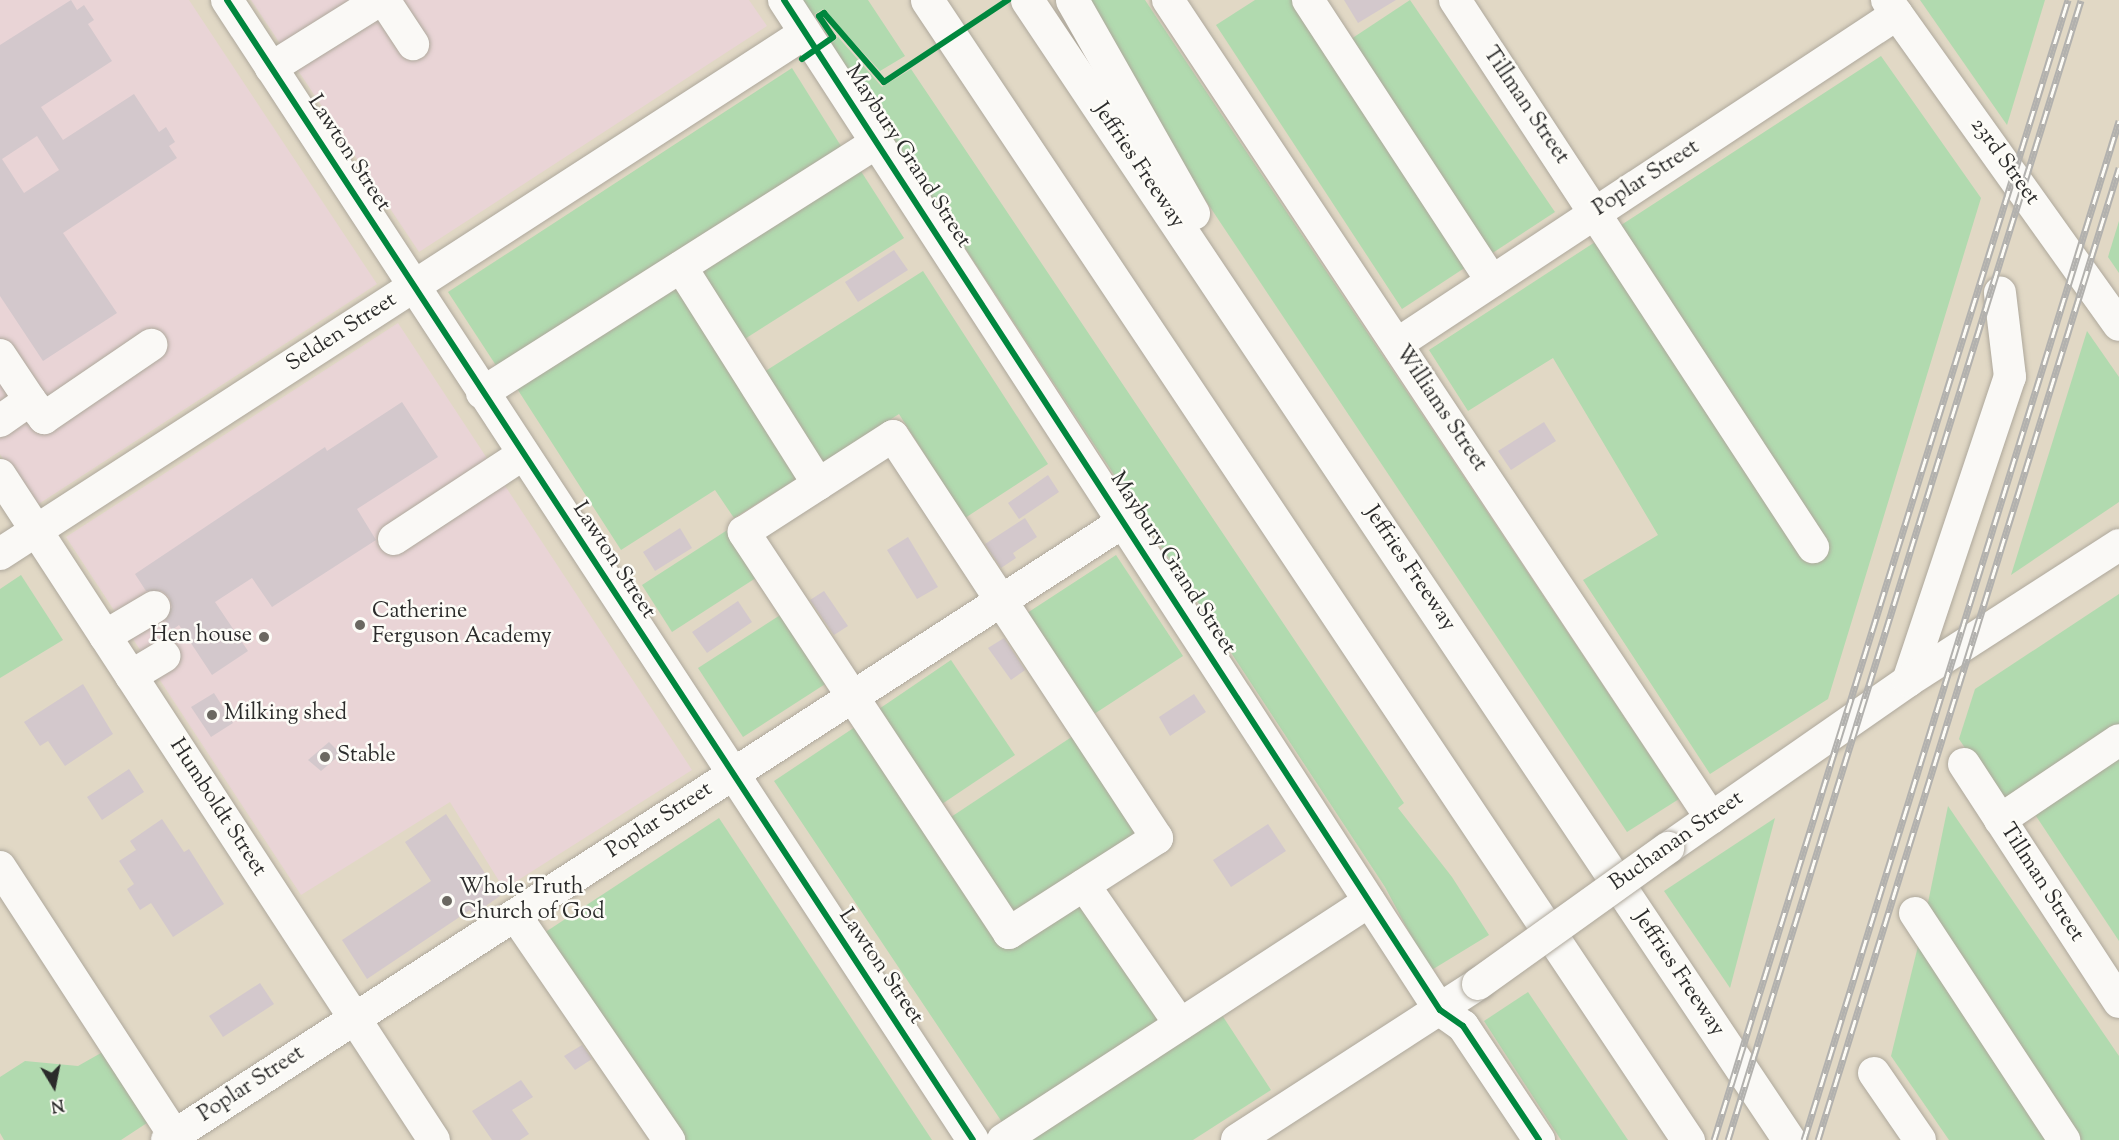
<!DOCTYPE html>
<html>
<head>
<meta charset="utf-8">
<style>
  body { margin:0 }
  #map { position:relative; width:2119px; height:1140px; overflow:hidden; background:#e1d8c5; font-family:"Sorts Mill Goudy",serif }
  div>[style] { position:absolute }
  .built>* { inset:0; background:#e9d4d6 }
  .green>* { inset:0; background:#b1daaf }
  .building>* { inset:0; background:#d3c8cc }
  .roads { filter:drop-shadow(0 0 2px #aea89c) drop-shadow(0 0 2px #aea89c) }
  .minor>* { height:32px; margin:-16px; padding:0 16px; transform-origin:16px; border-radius:16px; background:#faf9f6 }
  .highway>* { height:33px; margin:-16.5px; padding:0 16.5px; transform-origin:16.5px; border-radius:16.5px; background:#faf9f6 }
  .rail>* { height:7px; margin-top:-3.5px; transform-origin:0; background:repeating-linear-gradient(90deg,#fdfcf7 0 14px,#b2b1ae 0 28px); box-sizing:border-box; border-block:2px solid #b2b1ae }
  .bridges { filter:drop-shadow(0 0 2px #aea89c) drop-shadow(0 0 2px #aea89c) }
  .minor-bridge>* { height:32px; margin:-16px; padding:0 16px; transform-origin:16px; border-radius:16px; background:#faf9f6 }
  .cycleway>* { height:6px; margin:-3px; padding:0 3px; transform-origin:3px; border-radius:3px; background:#00873e }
  .dots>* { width:16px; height:16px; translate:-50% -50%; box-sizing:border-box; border:3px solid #fdfcf7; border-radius:50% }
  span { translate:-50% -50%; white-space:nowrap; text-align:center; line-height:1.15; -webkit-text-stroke:5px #fdfcf7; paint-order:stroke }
  .street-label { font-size:22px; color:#2b2b2b }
  .poi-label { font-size:22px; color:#2b2b2b }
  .left { translate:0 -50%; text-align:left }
  .right { translate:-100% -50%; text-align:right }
  .north { position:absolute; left:24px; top:1056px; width:60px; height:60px; -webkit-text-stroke:4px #fdfcf7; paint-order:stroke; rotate:170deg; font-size:16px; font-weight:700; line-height:24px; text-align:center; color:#2b2b2b }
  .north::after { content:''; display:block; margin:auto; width:21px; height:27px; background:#2b2b2b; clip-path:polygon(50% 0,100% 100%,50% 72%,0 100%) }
</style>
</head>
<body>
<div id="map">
  <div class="built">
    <div style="clip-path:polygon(0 0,189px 0,377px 284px,34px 507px,0 454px)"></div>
    <div style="clip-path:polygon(251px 0,749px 0,767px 26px,419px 252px)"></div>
    <div style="clip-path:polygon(398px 323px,692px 770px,504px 889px,450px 802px,301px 895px,66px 537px)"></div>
  </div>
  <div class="green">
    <div style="clip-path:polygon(801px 0,868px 0,905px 56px,880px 71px,823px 9px,812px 16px)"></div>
    <div style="clip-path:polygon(1082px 0,1145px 0,1679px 799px,1627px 832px,1182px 165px)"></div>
    <div style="clip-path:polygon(1255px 0,1295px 0,1469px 265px,1402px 309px,1216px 25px)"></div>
    <div style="clip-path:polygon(1410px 0,1555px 212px,1488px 256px,1345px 43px)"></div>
    <div style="clip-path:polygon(1920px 0,2045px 0,2007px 125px)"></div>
    <div style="clip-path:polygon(838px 37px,882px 87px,911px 69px,1404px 803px,1398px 808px,1452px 877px,1489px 935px,1430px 971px,1385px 887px,831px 44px)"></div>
    <div style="clip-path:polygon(1881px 56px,1981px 198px,1828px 699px,1710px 774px,1583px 580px,1658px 535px,1553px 358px,1468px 411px,1429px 350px)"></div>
    <div style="clip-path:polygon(792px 68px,846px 154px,499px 370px,448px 292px)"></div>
    <div style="clip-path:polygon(855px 162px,904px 238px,740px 342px,692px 267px)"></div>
    <div style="clip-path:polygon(2119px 221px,2119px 273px,2108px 257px)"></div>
    <div style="clip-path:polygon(923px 271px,1048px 464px,965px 518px,899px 414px,820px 465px,761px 374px)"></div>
    <div style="clip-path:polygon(677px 285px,800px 477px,734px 518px,715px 490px,621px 550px,516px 387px)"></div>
    <div style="clip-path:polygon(2087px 331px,2119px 377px,2119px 502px,2011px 575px)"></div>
    <div style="clip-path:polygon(732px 527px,762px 574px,672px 632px,642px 585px)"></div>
    <div style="clip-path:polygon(1116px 555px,1183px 656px,1088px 718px,1021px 617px)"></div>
    <div style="clip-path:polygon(21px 575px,63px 640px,0 678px,0 589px)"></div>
    <div style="clip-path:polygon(2119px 594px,2119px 735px,2007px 811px,1959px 739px,1975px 689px)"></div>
    <div style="clip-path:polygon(788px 610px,833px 679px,743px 737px,698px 668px)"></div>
    <div style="clip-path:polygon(951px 660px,1015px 755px,939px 806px,876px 711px)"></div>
    <div style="clip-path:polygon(858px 725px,1005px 947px,1079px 898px,1161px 1021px,1004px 1125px,774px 781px)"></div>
    <div style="clip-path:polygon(1073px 736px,1137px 832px,1012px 915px,948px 819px)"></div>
    <div style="clip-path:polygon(2119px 747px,2119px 941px,2030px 807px)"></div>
    <div style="clip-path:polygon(1948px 806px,2119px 1056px,2119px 1140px,2074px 1140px,1925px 917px)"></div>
    <div style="clip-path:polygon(719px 818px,932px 1140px,681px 1140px,544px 933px)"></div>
    <div style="clip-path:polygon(1775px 818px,1730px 988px,1664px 891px)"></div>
    <div style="clip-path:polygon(1920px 938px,2052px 1140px,1949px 1140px,1891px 1056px)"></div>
    <div style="clip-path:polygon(1528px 992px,1628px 1140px,1561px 1140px,1484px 1021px)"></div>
    <div style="clip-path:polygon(1220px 1012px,1271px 1090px,1193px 1140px,1025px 1140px)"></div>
    <div style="clip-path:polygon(108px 1049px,153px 1119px,121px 1140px,4px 1140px,0 1133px,0 1077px,25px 1061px,78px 1066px)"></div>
  </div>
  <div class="building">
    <div style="clip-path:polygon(evenodd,71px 0,77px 10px,84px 5px,94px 20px,88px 24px,112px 61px,41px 107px,63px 140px,134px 94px,159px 132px,166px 127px,175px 142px,169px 146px,177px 158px,63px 233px,117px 313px,43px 361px,0 296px,0 45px,71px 0,37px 136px,59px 170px,24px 193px,2px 159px,37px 136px)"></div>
    <div style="clip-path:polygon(1344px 0,1396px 0,1358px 23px)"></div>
    <div style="clip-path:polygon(894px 250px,908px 270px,858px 302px,845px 282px)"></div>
    <div style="clip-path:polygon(402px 402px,438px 457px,357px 509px,376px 540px,272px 607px,252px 578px,215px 602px,248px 651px,212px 675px,179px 625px,172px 630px,165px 620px,172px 607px,169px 597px,162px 591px,146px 591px,135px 574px,325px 447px,327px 451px)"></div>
    <div style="clip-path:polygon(1544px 422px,1556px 441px,1511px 470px,1498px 451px)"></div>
    <div style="clip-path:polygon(1048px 475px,1059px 492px,1019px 519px,1008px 503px)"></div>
    <div style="clip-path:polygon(1025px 518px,1037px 537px,1013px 553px,1016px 558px,1001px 568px,985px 544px)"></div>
    <div style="clip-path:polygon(680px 528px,692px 548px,655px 571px,643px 552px)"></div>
    <div style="clip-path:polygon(908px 537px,938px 587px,917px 599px,887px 550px)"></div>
    <div style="clip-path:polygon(824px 591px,848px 626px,834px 635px,810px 600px)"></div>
    <div style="clip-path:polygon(738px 601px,752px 622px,707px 653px,692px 632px)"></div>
    <div style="clip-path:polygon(1004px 638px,1025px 670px,1011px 680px,988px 648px)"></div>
    <div style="clip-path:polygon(83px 684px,113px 734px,65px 766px,48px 741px,40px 746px,24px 722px)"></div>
    <div style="clip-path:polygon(214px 693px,233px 723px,211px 737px,191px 707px)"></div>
    <div style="clip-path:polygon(1194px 694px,1206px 712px,1170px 736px,1159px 717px)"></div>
    <div style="clip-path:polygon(329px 742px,341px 754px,321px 771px,308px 760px)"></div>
    <div style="clip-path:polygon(129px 769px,144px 792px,102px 820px,87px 797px)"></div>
    <div style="clip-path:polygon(446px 814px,500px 896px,473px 915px,470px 910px,367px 979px,342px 940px,431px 881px,405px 842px)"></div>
    <div style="clip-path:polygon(162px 819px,184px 852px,189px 849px,224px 904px,173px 937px,151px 903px,140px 910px,127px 889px,134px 884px,119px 861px,136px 850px,130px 841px)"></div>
    <div style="clip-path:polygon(1268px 824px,1286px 851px,1231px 887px,1213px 860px)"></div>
    <div style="clip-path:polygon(260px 983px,274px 1004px,223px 1037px,209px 1016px)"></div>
    <div style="clip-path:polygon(582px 1045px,592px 1059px,575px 1070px,564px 1056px)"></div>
    <div style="clip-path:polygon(521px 1080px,533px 1097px,512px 1110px,529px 1134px,520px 1140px,492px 1140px,472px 1111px)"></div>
  </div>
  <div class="roads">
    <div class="minor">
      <div style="left:227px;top:0;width:1362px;rotate:56.8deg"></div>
      <div style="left:384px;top:0;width:53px;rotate:56.6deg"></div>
      <div style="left:784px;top:0;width:1204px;rotate:57deg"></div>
      <div style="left:1440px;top:1010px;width:28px;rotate:35deg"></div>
      <div style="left:1463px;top:1026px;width:137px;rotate:56.3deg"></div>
      <div style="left:1168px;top:0;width:982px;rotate:56.42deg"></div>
      <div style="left:1308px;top:0;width:336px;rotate:56.8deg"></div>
      <div style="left:1455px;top:0;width:654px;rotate:56.8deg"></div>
      <div style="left:1887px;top:0;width:399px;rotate:54.5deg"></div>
      <div style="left:271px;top:68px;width:128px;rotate:-32deg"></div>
      <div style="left:681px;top:267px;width:257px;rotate:57.7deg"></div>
      <div style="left:1397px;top:344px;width:599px;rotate:-33.42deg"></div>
      <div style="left:0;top:355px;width:54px;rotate:56.3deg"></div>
      <div style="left:30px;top:400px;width:37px;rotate:145deg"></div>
      <div style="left:482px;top:393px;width:467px;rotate:-32.4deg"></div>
      <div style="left:30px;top:400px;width:23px;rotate:52deg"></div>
      <div style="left:44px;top:418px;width:130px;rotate:-34.3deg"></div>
      <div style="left:893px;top:436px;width:481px;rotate:56.7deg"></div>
      <div style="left:1157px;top:838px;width:176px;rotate:147.3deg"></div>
      <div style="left:1009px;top:933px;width:481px;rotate:-123.5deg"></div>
      <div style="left:744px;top:532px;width:177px;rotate:-32.8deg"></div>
      <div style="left:0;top:475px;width:794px;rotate:56.87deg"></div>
      <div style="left:394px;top:539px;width:153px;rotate:-33.3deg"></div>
      <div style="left:0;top:554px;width:959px;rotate:-32.91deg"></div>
      <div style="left:105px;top:636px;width:57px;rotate:-30.6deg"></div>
      <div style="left:131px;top:676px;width:39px;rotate:-31deg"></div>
      <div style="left:1908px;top:681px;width:321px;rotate:-71.5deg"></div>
      <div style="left:2010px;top:377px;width:85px;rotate:-96.8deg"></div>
      <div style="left:1964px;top:764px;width:284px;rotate:56.9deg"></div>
      <div style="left:2000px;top:820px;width:143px;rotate:-33.9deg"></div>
      <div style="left:1668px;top:848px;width:292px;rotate:-34.8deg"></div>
      <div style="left:1908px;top:681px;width:251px;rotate:-32.8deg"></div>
      <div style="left:0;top:867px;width:325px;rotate:57deg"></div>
      <div style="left:1084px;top:885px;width:169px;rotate:55.4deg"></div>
      <div style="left:1915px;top:913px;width:272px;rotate:56.7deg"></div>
      <div style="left:515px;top:915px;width:273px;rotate:55.6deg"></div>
      <div style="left:1874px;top:1073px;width:81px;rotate:55.5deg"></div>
      <div style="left:167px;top:1140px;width:1138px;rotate:-32.88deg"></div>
      <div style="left:1003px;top:1140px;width:437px;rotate:-33.1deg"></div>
      <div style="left:1237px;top:1140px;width:287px;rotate:-32.9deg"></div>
    </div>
    <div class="highway">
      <div style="left:927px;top:0;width:1371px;rotate:56.28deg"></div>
      <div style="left:1027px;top:0;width:1371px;rotate:56.24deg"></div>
      <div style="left:1072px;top:0;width:245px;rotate:60.4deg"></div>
    </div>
  </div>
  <div class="rail">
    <div style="left:1714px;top:1140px;width:1194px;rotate:-72.75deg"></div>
    <div style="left:1728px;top:1140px;width:1193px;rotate:-72.79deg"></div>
    <div style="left:1804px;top:1140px;width:1067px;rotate:-72.82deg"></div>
    <div style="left:1818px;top:1140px;width:1018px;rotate:-72.79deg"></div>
  </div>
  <div class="bridges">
    <div class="minor-bridge">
      <div style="left:1478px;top:984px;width:234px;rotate:-35.6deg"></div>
    </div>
  </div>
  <div class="cycleway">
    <div style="left:227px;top:0;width:1362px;rotate:56.8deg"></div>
    <div style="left:784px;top:0;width:1204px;rotate:57deg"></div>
    <div style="left:1440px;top:1010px;width:28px;rotate:35deg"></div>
    <div style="left:1463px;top:1026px;width:137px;rotate:56.3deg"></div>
    <div style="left:802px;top:59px;width:38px;rotate:-35deg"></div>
    <div style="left:833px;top:37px;width:25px;rotate:-124deg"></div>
    <div style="left:819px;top:16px;width:6px;rotate:-31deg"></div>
    <div style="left:824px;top:13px;width:91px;rotate:49deg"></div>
    <div style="left:884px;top:82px;width:149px;rotate:-33.5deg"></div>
  </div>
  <div class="dots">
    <div style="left:360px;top:625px;background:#6b6861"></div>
    <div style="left:264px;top:637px;background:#6b6861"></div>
    <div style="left:212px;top:715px;background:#6b6861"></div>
    <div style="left:325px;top:757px;background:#6b6861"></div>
    <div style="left:447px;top:901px;background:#6b6861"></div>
  </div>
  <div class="street-label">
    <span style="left:1525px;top:106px;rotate:56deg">Tillman Street</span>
    <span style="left:348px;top:154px;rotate:57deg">Lawton Street</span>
    <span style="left:907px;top:157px;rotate:57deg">Maybury Grand Street</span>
    <span style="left:2004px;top:162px;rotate:54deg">23rd Street</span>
    <span style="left:1138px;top:166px;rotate:56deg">Jeffries Freeway</span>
    <span style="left:1647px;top:179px;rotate:-33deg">Poplar Street</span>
    <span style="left:342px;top:333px;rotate:-33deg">Selden Street</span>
    <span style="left:1440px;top:409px;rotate:56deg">Williams Street</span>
    <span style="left:613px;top:561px;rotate:57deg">Lawton Street</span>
    <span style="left:1172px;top:564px;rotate:57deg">Maybury Grand Street</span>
    <span style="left:1409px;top:569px;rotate:56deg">Jeffries Freeway</span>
    <span style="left:217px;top:808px;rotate:57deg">Humboldt Street</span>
    <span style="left:660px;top:821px;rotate:-33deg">Poplar Street</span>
    <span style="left:1677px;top:842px;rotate:-35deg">Buchanan Street</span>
    <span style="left:2041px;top:883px;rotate:57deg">Tillman Street</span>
    <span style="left:880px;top:967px;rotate:56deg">Lawton Street</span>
    <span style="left:1678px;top:974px;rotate:56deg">Jeffries Freeway</span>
    <span style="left:252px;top:1085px;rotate:-33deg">Poplar Street</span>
  </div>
  <div class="poi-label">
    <span class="left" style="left:372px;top:625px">Catherine<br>Ferguson Academy</span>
    <span class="right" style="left:252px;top:637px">Hen house</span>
    <span class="left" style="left:224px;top:715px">Milking shed</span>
    <span class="left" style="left:337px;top:757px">Stable</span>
    <span class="left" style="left:459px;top:901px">Whole Truth<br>Church of God</span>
  </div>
  <div class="north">N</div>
</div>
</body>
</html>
